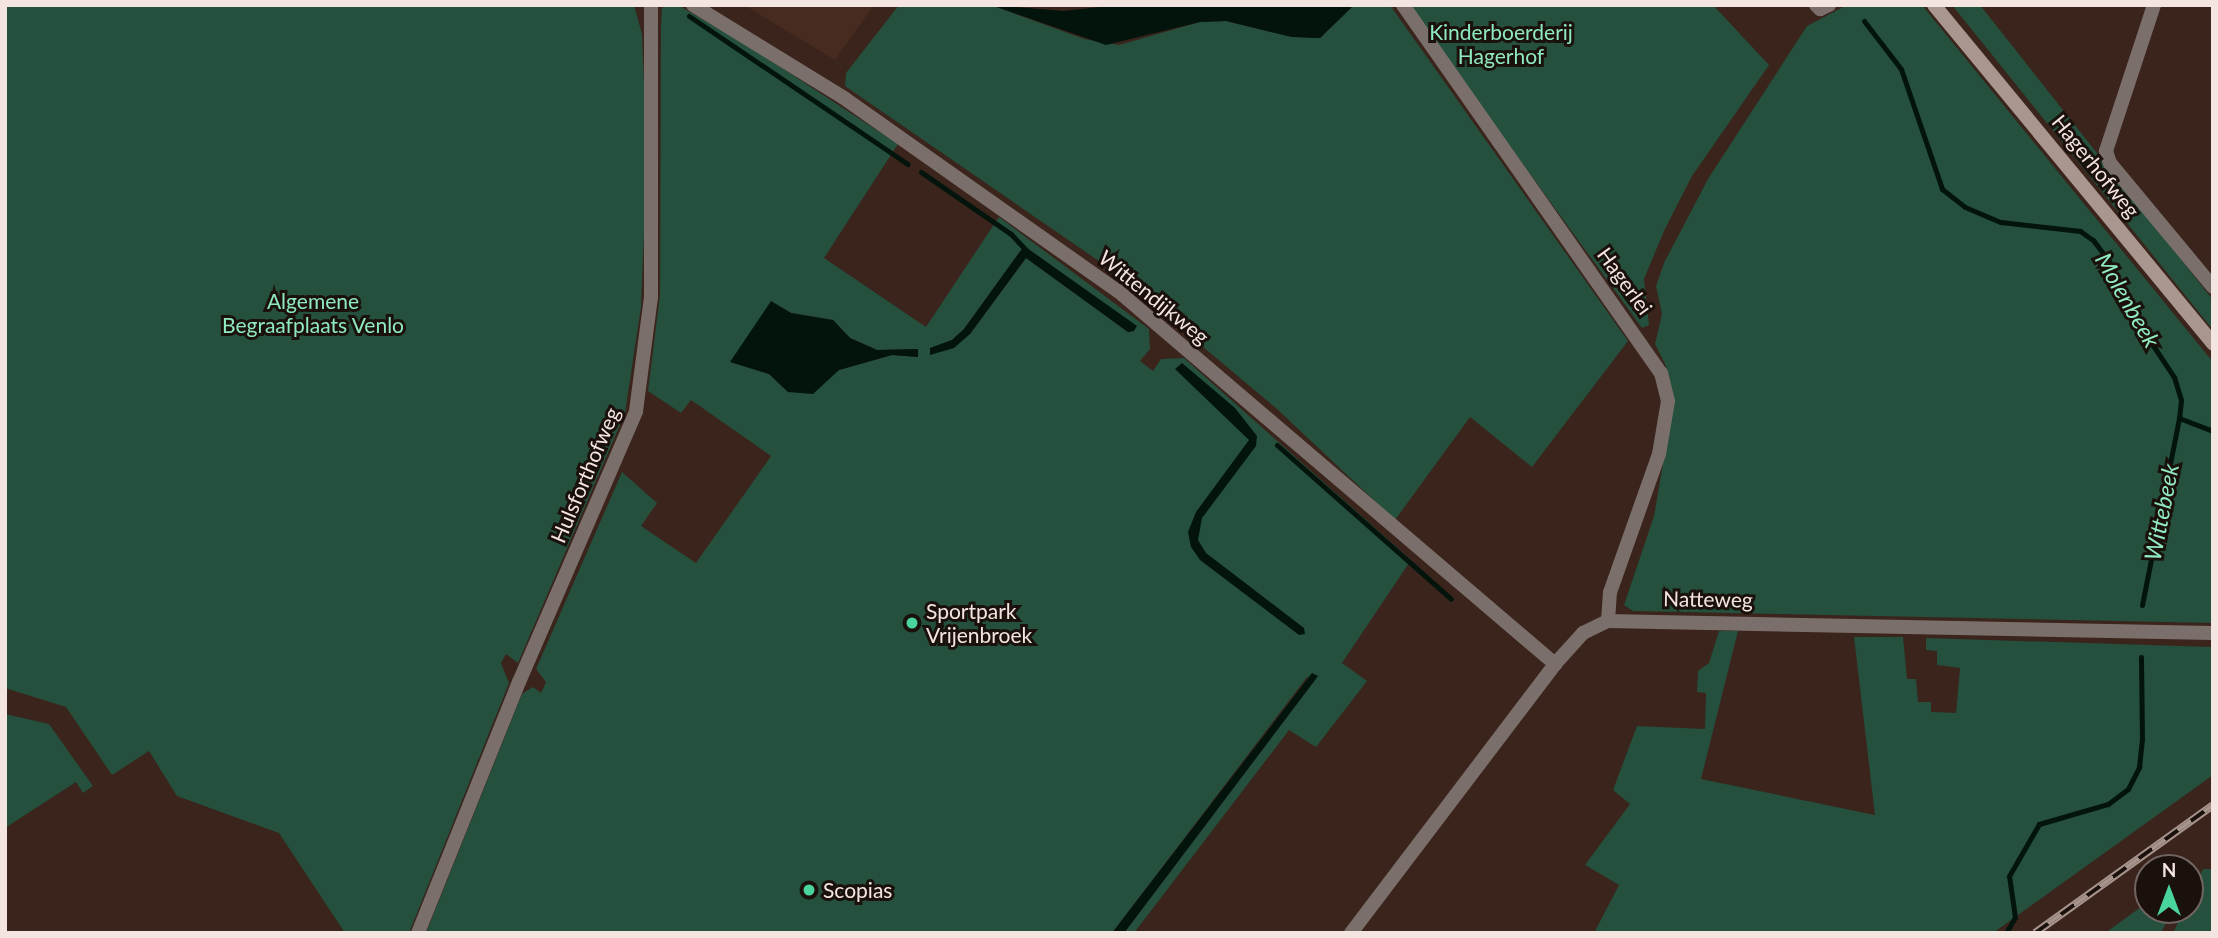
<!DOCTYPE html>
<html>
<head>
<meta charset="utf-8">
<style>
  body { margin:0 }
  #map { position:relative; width:2218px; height:938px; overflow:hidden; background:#3a241b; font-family:Lato,sans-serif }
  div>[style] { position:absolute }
  .built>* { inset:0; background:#482b20 }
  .green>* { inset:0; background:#24503d }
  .water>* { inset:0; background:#03140c }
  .stream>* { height:5px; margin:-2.5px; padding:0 2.5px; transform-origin:2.5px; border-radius:2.5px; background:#03140c }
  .street>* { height:14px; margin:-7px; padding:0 7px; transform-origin:7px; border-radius:7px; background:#7b6f6b }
  .secondary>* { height:14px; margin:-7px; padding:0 7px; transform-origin:7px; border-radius:7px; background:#a9968f }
  .rail>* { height:8px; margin-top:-4px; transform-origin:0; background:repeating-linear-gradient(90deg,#1a100c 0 16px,#a5938c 0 32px); box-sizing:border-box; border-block:2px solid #a5938c }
  .dots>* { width:19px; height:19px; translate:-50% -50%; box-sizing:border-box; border:4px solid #1a100c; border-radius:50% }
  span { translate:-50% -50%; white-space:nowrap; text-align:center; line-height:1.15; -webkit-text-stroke:6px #1a100c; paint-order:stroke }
  .park-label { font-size:21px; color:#8ee9be }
  .street-label { font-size:21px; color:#f5e5e0 }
  .poi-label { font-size:21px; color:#f5e5e0 }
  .left { translate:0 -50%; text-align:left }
  .water-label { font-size:23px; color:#91ebc1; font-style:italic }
  .frame { position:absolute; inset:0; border:7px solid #f5e5e0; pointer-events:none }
  .north { position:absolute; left:2134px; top:854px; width:70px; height:70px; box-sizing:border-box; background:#1a100c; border:2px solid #726561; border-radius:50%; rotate:0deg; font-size:19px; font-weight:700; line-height:28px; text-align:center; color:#f5e5e0 }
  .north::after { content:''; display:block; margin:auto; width:24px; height:32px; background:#49d49c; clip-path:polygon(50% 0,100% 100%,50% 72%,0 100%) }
</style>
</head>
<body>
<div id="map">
  <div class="built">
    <div style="clip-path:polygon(744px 5px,874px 5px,835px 60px)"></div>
  </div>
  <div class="green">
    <div style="clip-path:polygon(5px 5px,634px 5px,642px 34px,647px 158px,641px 307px,625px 413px,518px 663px,506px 654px,501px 663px,509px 683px,409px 933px,345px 933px,279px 833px,177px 796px,149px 751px,112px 775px,66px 707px,5px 688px)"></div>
    <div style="clip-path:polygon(evenodd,668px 5px,678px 5px,745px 44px,898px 144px,824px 258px,926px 327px,999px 217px,1149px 329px,1150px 349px,1140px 361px,1153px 371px,1161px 359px,1184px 358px,1411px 560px,1342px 663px,1367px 681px,1316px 747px,1289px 730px,1134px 933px,1124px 933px,1315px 680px,1307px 677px,1112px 933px,426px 933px,522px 694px,533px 687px,541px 693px,546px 682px,536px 669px,622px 472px,657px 503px,641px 526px,696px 563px,771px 456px,691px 400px,681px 413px,648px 391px,660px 295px,661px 26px,662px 8px,668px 5px,1024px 246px,1136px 326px,1133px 331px,1128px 332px,1026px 258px,970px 334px,930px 355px,931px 348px,952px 340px,964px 329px,1024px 246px,668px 5px,771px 302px,791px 313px,833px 320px,850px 338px,877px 350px,918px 349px,918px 357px,892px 355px,839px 370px,821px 382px,788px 392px,769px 374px,731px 362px,771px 302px)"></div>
    <div style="clip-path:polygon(899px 5px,991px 5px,1084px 39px,1119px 45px,1200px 22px,1226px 21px,1292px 37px,1320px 38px,1354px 5px,1390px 5px,1628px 341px,1532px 467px,1470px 417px,1395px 520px,1277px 409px,1109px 268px,845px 86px,846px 73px)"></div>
    <div style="clip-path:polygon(1407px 5px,1713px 5px,1769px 65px,1692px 176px,1664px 231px,1644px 279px,1649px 325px,1642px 328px)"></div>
    <div style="clip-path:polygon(1847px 5px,1922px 5px,2213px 362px,2213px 623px,1633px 611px,1624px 605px,1654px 516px,1670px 423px,1672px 398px,1666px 366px,1655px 344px,1662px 314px,1656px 286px,1664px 263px,1708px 179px,1807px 26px)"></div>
    <div style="clip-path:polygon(1952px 5px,1980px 5px,2213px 300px,2213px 330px)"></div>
    <div style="clip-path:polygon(1719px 631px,1738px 631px,1701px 779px,1875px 815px,1854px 637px,1903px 637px,1907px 679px,1916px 679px,1918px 702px,1931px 702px,1931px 712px,1956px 713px,1960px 668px,1937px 665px,1937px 651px,1926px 650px,1926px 638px,2213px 647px,2213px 775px,1993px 933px,1594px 933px,1619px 885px,1585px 865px,1630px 804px,1613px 790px,1637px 726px,1705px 729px,1706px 693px,1697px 692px,1698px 671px,1709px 663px)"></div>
    <div style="clip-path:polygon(5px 714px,49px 724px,93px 786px,83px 793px,76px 782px,5px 828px)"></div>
    <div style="clip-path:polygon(2203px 869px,2213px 869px,2213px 933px,2173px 933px,2184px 910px,2190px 910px,2190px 896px)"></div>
    <div style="clip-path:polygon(2148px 902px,2148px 910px,2172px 910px,2161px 933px,2105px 933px)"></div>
  </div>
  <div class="water">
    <div style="clip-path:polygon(991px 5px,1063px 11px,1118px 5px,1354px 5px,1320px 38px,1292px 37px,1226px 21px,1200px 22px,1106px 45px)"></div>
    <div style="clip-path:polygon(1024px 246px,1137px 326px,1134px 331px,1128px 332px,1026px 258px,970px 334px,954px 348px,930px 355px,930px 348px,952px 340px,964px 329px)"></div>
    <div style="clip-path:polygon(771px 301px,791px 313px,833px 320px,850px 338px,877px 350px,918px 349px,918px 357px,892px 355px,839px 370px,813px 394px,788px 392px,769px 374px,730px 362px)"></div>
    <div style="clip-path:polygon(1182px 363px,1235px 408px,1257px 436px,1256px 446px,1202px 518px,1198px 540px,1206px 553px,1304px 628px,1305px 634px,1299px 635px,1200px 560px,1191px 547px,1188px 532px,1196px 512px,1249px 440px,1175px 369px)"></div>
    <div style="clip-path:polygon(1312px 673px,1318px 676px,1315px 680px,1124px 933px,1112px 933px)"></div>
  </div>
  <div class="stream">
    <div style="left:689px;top:16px;width:264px;rotate:34.1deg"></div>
    <div style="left:1864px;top:21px;width:61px;rotate:52.4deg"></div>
    <div style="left:1901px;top:69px;width:127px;rotate:71.1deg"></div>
    <div style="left:1942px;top:189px;width:29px;rotate:38deg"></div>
    <div style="left:1965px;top:207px;width:39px;rotate:23deg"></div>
    <div style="left:2001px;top:222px;width:80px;rotate:6.5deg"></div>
    <div style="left:2080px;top:231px;width:16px;rotate:35deg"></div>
    <div style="left:2093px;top:240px;width:26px;rotate:53deg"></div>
    <div style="left:2109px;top:261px;width:47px;rotate:68.9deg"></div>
    <div style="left:2126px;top:305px;width:87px;rotate:56.3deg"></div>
    <div style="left:2174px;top:377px;width:24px;rotate:73deg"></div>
    <div style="left:2181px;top:400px;width:18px;rotate:96deg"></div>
    <div style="left:2179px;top:418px;width:36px;rotate:21deg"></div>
    <div style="left:921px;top:172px;width:109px;rotate:34.6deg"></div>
    <div style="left:1011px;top:234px;width:23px;rotate:47deg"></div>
    <div style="left:1277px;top:445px;width:232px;rotate:41.5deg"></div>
    <div style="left:2142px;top:605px;width:191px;rotate:-78.8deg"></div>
    <div style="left:2007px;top:931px;width:16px;rotate:-60deg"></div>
    <div style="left:2015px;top:917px;width:41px;rotate:-98.3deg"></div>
    <div style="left:2009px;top:876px;width:60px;rotate:-60deg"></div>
    <div style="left:2039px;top:824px;width:72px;rotate:-16.2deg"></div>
    <div style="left:2108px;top:804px;width:25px;rotate:-37deg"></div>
    <div style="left:2128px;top:789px;width:25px;rotate:-63deg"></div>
    <div style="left:2139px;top:767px;width:27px;rotate:-84deg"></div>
    <div style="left:2142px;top:740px;width:83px;rotate:-90.7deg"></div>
  </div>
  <div class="street">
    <div style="left:693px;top:5px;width:177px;rotate:31.6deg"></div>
    <div style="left:844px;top:98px;width:335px;rotate:35.2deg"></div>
    <div style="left:1118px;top:291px;width:575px;rotate:40.48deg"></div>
    <div style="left:1403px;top:5px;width:449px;rotate:55deg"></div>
    <div style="left:1661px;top:373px;width:29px;rotate:76deg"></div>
    <div style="left:1668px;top:401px;width:54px;rotate:99.6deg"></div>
    <div style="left:1659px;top:454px;width:146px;rotate:109.5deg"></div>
    <div style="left:1610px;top:592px;width:29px;rotate:94deg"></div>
    <div style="left:1816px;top:5px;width:6px;rotate:45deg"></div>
    <div style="left:1820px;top:9px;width:10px;rotate:-24deg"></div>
    <div style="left:2154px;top:5px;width:154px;rotate:108.2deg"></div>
    <div style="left:2106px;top:151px;width:13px;rotate:72deg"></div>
    <div style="left:2110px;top:163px;width:161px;rotate:50.3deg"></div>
    <div style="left:418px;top:933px;width:271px;rotate:-68.1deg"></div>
    <div style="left:519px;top:682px;width:295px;rotate:-66.6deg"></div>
    <div style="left:636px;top:411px;width:115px;rotate:-82.5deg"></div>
    <div style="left:651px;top:297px;width:292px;rotate:-90deg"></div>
    <div style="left:1351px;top:933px;width:338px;rotate:-52.8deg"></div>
    <div style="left:1555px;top:664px;width:42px;rotate:-47.9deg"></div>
    <div style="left:1583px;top:633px;width:28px;rotate:-26deg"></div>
    <div style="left:1608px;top:621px;width:605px;rotate:1.14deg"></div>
  </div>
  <div class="secondary">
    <div style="left:1934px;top:5px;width:439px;rotate:50.5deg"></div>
  </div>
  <div class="rail">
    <div style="left:2035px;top:933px;width:219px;rotate:-35.7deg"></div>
  </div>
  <div class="dots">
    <div style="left:912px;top:623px;background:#49d49c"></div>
    <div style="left:809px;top:890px;background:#49d49c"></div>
  </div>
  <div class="park-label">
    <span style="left:1501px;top:44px">Kinderboerderij<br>Hagerhof</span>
    <span style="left:313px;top:313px">Algemene<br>Begraafplaats Venlo</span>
  </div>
  <div class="street-label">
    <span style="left:2096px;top:166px;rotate:51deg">Hagerhofweg</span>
    <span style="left:1625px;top:281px;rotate:54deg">Hagerlei</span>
    <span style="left:1154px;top:297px;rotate:39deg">Wittendijkweg</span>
    <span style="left:585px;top:475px;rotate:-67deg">Hulsforthofweg</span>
    <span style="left:1708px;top:599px;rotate:1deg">Natteweg</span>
  </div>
  <div class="poi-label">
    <span class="left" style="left:926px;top:623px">Sportpark<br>Vrijenbroek</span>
    <span class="left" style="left:823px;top:890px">Scopias</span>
  </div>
  <div class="water-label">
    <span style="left:2128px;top:300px;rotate:60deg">Molenbeek</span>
    <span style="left:2161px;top:512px;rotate:-79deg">Wittebeek</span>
  </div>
  <div class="frame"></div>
  <div class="north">N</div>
</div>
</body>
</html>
